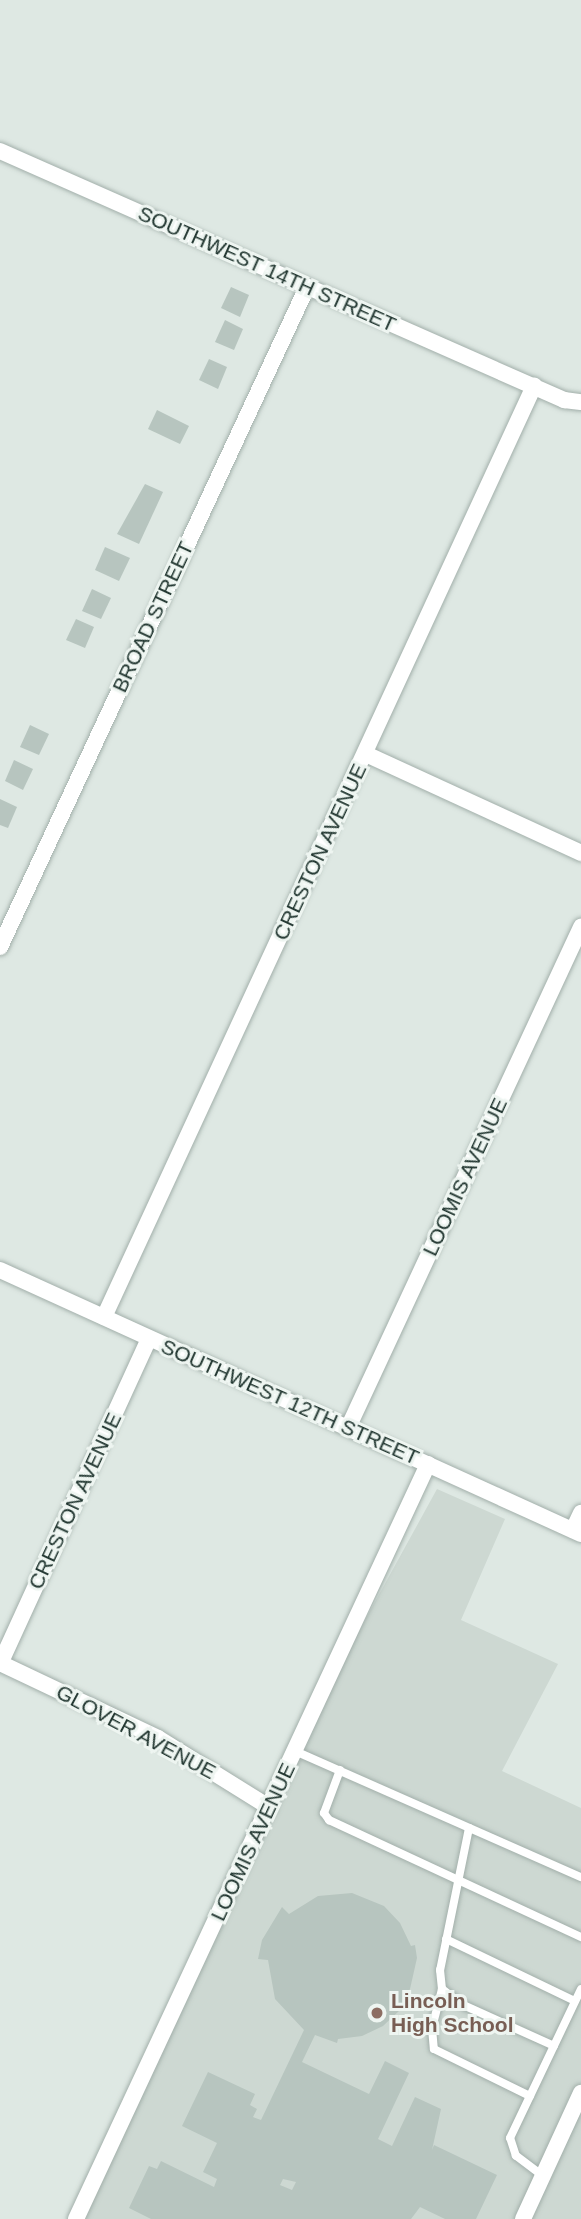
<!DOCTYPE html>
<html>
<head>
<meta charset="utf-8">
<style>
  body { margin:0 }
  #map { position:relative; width:581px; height:2219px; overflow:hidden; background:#dee8e3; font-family:Helvetica,sans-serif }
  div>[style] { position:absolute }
  .built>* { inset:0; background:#cdd8d2 }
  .building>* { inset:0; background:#b7c5bf }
  .roads { filter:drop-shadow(0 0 2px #a2afaa) drop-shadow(0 0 2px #a2afaa) }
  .service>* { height:8px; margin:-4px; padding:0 4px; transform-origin:4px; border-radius:4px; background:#fff }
  .minor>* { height:16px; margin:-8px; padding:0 8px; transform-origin:8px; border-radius:8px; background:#fff }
  .dots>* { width:19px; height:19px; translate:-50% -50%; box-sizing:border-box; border:4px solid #eef5f1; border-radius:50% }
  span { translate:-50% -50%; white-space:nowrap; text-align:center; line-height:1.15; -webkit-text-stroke:6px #eef5f1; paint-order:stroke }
  .street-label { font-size:21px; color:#213630 }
  .education-label { font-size:21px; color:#785e54; font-weight:700 }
  .left { translate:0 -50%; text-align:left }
</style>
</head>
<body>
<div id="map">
  <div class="built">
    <div style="clip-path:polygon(437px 1489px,505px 1519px,461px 1620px,558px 1664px,502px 1771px,581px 1808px,581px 2219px,76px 2219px,309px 1722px)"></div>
  </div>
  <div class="building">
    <div style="clip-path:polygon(231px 287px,249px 295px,240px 317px,221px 308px)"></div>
    <div style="clip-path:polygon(225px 320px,243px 329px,234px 350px,215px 342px)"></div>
    <div style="clip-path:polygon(209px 359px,227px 367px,218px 389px,199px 380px)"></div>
    <div style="clip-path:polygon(157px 410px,189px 426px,180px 444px,148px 429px)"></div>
    <div style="clip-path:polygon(145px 484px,163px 492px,139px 544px,117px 534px)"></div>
    <div style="clip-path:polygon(105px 547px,130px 558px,119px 581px,95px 570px)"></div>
    <div style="clip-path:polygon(92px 589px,111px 598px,101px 619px,82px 611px)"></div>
    <div style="clip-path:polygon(76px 619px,94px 627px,85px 648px,66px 640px)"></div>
    <div style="clip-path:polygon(30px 725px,49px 734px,39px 755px,20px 747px)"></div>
    <div style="clip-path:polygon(14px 760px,33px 769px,23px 790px,5px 781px)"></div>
    <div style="clip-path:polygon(0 799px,17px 807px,8px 828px,0 825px)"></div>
    <div style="clip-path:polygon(evenodd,352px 1893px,384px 1906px,400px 1923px,411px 1946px,415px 1945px,417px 1958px,410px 1989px,400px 2010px,383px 2026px,362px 2036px,338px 2039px,337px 2043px,315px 2035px,302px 2062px,369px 2094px,385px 2061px,409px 2073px,378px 2139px,392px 2146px,415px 2097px,441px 2109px,432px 2150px,434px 2145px,497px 2175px,476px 2219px,445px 2219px,420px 2207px,411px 2219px,151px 2219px,129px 2208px,149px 2166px,157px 2169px,161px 2161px,214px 2187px,217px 2179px,203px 2172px,217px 2143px,182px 2126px,208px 2072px,255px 2094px,250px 2105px,257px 2109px,253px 2117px,261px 2120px,304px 2030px,275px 1999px,268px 1960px,258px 1959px,262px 1940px,282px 1907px,289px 1914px,318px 1896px,352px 1893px,283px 2179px,296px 2182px,292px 2190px,280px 2185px,283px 2179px)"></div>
  </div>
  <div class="roads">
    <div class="service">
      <div style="left:295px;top:1751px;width:313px;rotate:23.8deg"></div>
      <div style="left:340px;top:1770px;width:46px;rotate:110.4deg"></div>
      <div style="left:324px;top:1813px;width:9px;rotate:54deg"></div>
      <div style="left:329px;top:1820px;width:278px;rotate:24.9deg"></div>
      <div style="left:469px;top:1828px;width:145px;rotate:101.5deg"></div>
      <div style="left:440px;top:1970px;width:19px;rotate:84deg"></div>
      <div style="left:442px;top:1989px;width:24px;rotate:38deg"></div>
      <div style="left:461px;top:2004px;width:102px;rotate:24.3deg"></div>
      <div style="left:446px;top:1939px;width:143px;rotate:25.7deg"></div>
      <div style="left:442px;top:1989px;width:40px;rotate:104.4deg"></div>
      <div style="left:432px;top:2028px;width:21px;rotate:85deg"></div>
      <div style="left:434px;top:2049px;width:107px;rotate:26.1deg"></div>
      <div style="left:543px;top:2176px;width:34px;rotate:-143deg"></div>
      <div style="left:516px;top:2156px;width:19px;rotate:-108deg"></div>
      <div style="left:510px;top:2138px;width:165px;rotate:-64.5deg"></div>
    </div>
    <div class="minor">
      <div style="left:0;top:151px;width:617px;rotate:23.82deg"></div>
      <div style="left:564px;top:400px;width:17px;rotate:7deg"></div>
      <div style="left:366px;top:754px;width:237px;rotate:24.7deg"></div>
      <div style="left:0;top:947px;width:728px;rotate:-65.05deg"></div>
      <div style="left:0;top:1270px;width:638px;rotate:24.44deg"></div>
      <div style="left:104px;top:1317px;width:1026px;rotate:-65.21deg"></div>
      <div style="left:348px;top:1428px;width:553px;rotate:-65.06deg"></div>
      <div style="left:573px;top:1530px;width:19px;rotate:-65deg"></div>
      <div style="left:0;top:1663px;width:175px;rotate:25.4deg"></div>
      <div style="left:158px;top:1738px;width:131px;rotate:31.9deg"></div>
      <div style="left:0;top:1664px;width:358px;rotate:-65.4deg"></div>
      <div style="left:76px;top:2219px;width:833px;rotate:-65deg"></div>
      <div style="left:523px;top:2219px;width:139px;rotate:-65.3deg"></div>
    </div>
  </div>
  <div class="dots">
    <div style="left:377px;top:2013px;background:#8d6e63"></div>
  </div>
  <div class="street-label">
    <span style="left:267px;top:269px;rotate:24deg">SOUTHWEST 14TH STREET</span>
    <span style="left:153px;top:617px;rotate:-65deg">BROAD STREET</span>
    <span style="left:320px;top:852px;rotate:-65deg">CRESTON AVENUE</span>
    <span style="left:465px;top:1177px;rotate:-65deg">LOOMIS AVENUE</span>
    <span style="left:290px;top:1402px;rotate:24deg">SOUTHWEST 12TH STREET</span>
    <span style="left:75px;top:1501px;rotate:-65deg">CRESTON AVENUE</span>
    <span style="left:136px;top:1732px;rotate:28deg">GLOVER AVENUE</span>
    <span style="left:253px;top:1842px;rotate:-65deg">LOOMIS AVENUE</span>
  </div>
  <div class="education-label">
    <span class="left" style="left:391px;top:2013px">Lincoln<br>High School</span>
  </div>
</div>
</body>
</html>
